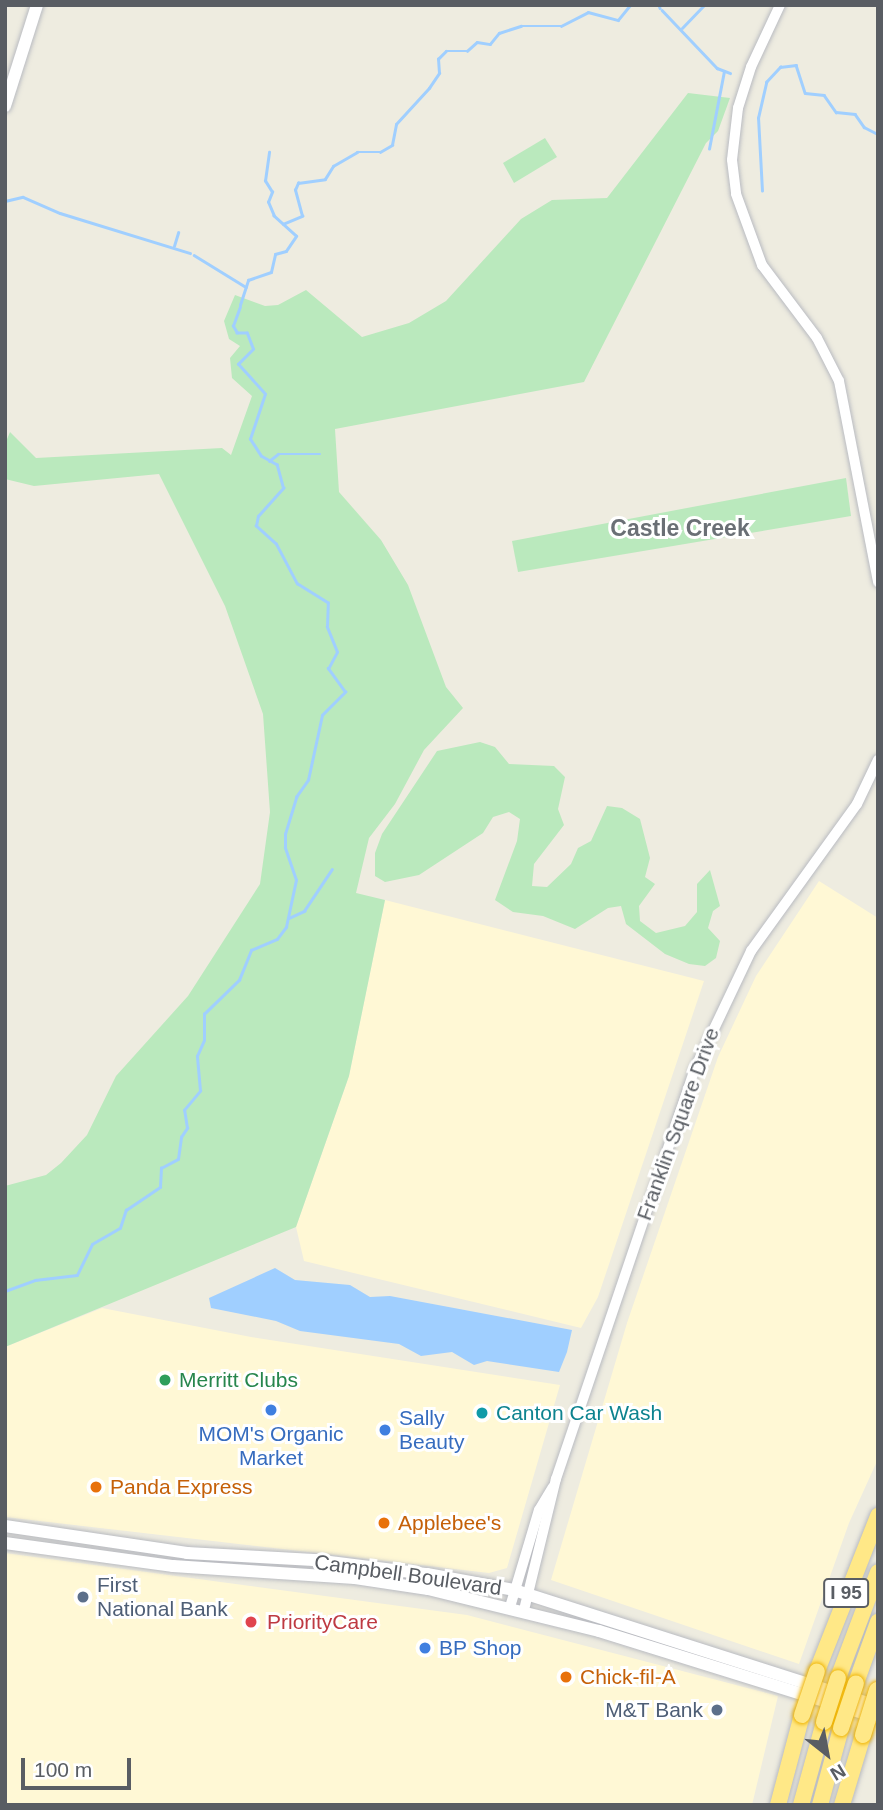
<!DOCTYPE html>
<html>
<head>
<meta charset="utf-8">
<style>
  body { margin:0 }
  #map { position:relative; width:883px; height:1810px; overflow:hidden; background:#eeece0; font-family:Helvetica,sans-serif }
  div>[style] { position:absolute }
  .commercial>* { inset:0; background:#fff8d5 }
  .green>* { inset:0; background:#bae9bd }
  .water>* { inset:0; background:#a0cfff }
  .stream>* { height:2.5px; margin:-1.25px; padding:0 1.25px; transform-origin:1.25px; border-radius:1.25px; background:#a0cfff }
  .roads { filter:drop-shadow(0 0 2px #b9bbc1) drop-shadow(0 0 2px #b9bbc1) }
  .tertiary>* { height:10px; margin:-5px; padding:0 5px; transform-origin:5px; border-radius:5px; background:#fff }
  .secondary>* { height:12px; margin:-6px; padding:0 6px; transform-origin:6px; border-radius:6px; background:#fff }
  .motorway>* { height:16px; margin:-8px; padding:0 8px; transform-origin:8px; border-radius:8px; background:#ffe887 }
  .bridges { filter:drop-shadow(0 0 2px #efb300) drop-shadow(0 0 2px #efb300) }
  .motorway-bridge>* { height:16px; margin:-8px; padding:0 8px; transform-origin:8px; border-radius:8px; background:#ffe887 }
  .dots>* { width:19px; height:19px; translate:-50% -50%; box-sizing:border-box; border:4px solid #fff; border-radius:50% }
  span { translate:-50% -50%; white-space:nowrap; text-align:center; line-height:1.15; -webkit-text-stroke:6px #fff; paint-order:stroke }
  .shield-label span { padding:2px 5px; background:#fff; border:2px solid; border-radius:5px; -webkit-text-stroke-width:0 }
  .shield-label { font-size:19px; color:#595d63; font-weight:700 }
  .street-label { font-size:21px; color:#595d63 }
  .leisure-label { font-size:21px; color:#27864d }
  .left { translate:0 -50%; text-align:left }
  .culture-label { font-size:21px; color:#0d838f }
  .shop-label { font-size:21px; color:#366cbe }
  .food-label { font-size:21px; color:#c56008 }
  .service-label { font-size:21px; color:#4e5e75 }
  .right { translate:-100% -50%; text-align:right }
  .health-label { font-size:21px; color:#be3a42 }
  .neighbourhood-label { font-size:23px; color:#6a6f75; font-weight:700 }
  .frame { position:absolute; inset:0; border:7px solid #595d63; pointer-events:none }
  .north { position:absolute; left:792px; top:1719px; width:70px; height:70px; -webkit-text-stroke:5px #fff; paint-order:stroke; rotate:149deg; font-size:19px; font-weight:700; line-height:28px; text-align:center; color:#595d63 }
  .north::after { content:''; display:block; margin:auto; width:24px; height:32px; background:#595d63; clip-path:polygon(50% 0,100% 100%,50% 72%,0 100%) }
  .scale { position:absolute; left:21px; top:1758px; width:110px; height:32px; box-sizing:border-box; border:4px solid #595d63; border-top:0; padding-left:9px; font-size:21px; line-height:24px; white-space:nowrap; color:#595d63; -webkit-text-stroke:5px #fff; paint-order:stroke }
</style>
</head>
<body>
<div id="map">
  <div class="commercial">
    <div style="clip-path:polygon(819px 881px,878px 918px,878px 1459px,849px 1523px,799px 1664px,551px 1580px,627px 1323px,718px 1057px,756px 976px)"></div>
    <div style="clip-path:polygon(385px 900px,704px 981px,598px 1297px,581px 1328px,304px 1261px,296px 1227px,349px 1076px)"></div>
    <div style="clip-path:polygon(102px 1308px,251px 1337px,560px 1385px,507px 1568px,489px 1573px,5px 1517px,5px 1347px)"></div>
    <div style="clip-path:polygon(5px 1553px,467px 1615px,778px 1696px,752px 1805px,5px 1805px)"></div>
  </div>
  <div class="green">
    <div style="clip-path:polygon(688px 93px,730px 98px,718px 131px,706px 143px,584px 382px,335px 429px,339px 492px,381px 540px,408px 585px,446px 687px,463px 708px,424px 750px,395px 804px,369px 838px,356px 893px,385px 900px,349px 1076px,296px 1227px,5px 1347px,5px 1186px,46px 1175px,61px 1163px,87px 1135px,116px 1076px,188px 996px,260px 884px,270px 812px,263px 714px,225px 606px,159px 474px,34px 486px,5px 479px,5px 444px,10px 432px,36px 458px,222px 448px,231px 455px,252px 396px,232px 378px,230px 358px,240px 346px,229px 339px,224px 321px,235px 295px,265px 306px,278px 305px,306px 290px,362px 337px,409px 323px,446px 301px,521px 219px,552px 200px,607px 198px)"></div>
    <div style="clip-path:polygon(545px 138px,557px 157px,514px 183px,503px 163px)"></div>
    <div style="clip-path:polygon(846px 478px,851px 516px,518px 572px,512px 541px)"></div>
    <div style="clip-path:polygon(480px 742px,495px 747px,509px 764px,554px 766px,565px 777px,558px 809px,564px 825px,534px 864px,532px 886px,547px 887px,571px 864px,578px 848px,591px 841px,607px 806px,622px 808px,640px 819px,650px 858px,645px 877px,655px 884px,639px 906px,640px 921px,656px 933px,685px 926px,697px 912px,697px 884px,710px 870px,720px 906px,713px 911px,708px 928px,720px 941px,716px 958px,705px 966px,689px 964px,665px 954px,626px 924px,621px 906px,608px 908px,575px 929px,543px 916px,513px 912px,495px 900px,517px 841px,520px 819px,509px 812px,493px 817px,483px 833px,419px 875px,385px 882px,375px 876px,375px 853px,382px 834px,437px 751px)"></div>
  </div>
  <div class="water">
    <div style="clip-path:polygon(275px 1268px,295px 1280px,350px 1285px,370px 1297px,390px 1296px,572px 1330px,567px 1352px,559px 1372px,487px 1361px,474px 1365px,452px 1352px,421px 1356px,399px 1344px,300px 1331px,276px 1321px,211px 1308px,209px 1298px)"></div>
  </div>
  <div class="stream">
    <div style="left:659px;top:5px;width:3px;rotate:72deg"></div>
    <div style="left:662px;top:10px;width:80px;rotate:46.5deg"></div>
    <div style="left:717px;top:68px;width:14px;rotate:21deg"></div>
    <div style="left:682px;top:28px;width:32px;rotate:-46deg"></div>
    <div style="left:709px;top:149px;width:79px;rotate:-79.1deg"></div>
    <div style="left:762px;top:191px;width:73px;rotate:-93.1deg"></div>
    <div style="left:758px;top:118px;width:37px;rotate:-77deg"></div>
    <div style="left:766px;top:82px;width:21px;rotate:-47deg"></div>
    <div style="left:780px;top:67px;width:16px;rotate:-7deg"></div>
    <div style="left:796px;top:65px;width:29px;rotate:72deg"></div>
    <div style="left:805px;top:93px;width:19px;rotate:6deg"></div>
    <div style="left:824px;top:95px;width:21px;rotate:55deg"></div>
    <div style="left:836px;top:112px;width:19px;rotate:6deg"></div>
    <div style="left:855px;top:114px;width:16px;rotate:55deg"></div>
    <div style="left:864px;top:127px;width:16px;rotate:27deg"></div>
    <div style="left:5px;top:201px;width:18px;rotate:-13deg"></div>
    <div style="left:23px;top:197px;width:40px;rotate:23.4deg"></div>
    <div style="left:60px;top:213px;width:136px;rotate:17.1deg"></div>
    <div style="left:283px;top:224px;width:21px;rotate:-23deg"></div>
    <div style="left:302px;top:216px;width:27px;rotate:-105deg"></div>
    <div style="left:295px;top:190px;width:8px;rotate:-67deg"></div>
    <div style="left:298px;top:183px;width:27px;rotate:-8deg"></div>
    <div style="left:325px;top:179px;width:15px;rotate:-58deg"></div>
    <div style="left:333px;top:166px;width:28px;rotate:-30deg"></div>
    <div style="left:357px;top:152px;width:23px"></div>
    <div style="left:380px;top:152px;width:14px;rotate:-30deg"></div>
    <div style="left:392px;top:145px;width:21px;rotate:-79deg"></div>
    <div style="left:396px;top:124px;width:49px;rotate:-47.5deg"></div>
    <div style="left:429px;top:88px;width:18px;rotate:-56deg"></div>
    <div style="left:439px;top:73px;width:14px;rotate:-94deg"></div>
    <div style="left:438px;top:59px;width:11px;rotate:-45deg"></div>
    <div style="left:446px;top:51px;width:21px"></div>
    <div style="left:467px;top:51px;width:13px;rotate:-42deg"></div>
    <div style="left:477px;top:42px;width:13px;rotate:9deg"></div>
    <div style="left:490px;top:44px;width:14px;rotate:-51deg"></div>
    <div style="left:499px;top:33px;width:23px;rotate:-18deg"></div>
    <div style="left:521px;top:26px;width:40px"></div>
    <div style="left:561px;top:26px;width:30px;rotate:-27deg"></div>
    <div style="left:588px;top:12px;width:31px;rotate:15deg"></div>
    <div style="left:618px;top:20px;width:19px;rotate:-51deg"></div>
    <div style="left:174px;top:246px;width:14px;rotate:-73deg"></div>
    <div style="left:194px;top:255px;width:61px;rotate:31.6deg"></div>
    <div style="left:240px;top:305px;width:26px;rotate:-72deg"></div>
    <div style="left:248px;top:280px;width:24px;rotate:-19deg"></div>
    <div style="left:271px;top:272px;width:18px;rotate:-77deg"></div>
    <div style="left:275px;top:254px;width:11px;rotate:-15deg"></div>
    <div style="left:286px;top:251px;width:18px;rotate:-56deg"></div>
    <div style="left:296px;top:236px;width:30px;rotate:-138deg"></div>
    <div style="left:274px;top:216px;width:15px;rotate:-113deg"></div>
    <div style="left:268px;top:202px;width:11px;rotate:-68deg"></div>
    <div style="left:272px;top:192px;width:13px;rotate:-122deg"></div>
    <div style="left:265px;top:181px;width:29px;rotate:-82deg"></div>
    <div style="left:269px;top:461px;width:11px;rotate:-38deg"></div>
    <div style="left:278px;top:454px;width:42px"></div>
    <div style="left:289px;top:918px;width:17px;rotate:-25deg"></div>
    <div style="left:304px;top:911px;width:50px;rotate:-56.3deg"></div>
    <div style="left:5px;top:1291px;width:32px;rotate:-20deg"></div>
    <div style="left:35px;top:1280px;width:42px;rotate:-6.8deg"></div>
    <div style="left:77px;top:1275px;width:34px;rotate:-64deg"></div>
    <div style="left:92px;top:1244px;width:32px;rotate:-30deg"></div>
    <div style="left:120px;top:1228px;width:19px;rotate:-72deg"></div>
    <div style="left:126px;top:1210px;width:41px;rotate:-34.1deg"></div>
    <div style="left:160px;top:1187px;width:19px;rotate:-87deg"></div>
    <div style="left:161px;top:1168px;width:19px;rotate:-28deg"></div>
    <div style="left:178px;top:1159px;width:22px;rotate:-82deg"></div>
    <div style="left:181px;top:1137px;width:11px;rotate:-56deg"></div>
    <div style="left:187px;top:1128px;width:18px;rotate:-99deg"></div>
    <div style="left:184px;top:1110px;width:25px;rotate:-50deg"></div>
    <div style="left:200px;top:1091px;width:35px;rotate:-95deg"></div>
    <div style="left:197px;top:1056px;width:17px;rotate:-66deg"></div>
    <div style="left:204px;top:1040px;width:26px;rotate:-90deg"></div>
    <div style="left:204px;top:1014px;width:49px;rotate:-44.2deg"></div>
    <div style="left:239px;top:980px;width:32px;rotate:-68deg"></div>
    <div style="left:251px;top:950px;width:28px;rotate:-23deg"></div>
    <div style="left:277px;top:939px;width:15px;rotate:-53deg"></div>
    <div style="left:286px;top:927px;width:48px;rotate:-78deg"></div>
    <div style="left:296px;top:880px;width:34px;rotate:-109deg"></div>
    <div style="left:285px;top:848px;width:14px;rotate:-90deg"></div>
    <div style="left:285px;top:834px;width:39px;rotate:-73deg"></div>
    <div style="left:296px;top:797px;width:21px;rotate:-55deg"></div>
    <div style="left:308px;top:780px;width:66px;rotate:-77.8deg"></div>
    <div style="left:322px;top:715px;width:33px;rotate:-45deg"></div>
    <div style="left:345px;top:692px;width:29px;rotate:-126deg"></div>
    <div style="left:328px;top:669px;width:19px;rotate:-62deg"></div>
    <div style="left:337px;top:652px;width:27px;rotate:-112deg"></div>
    <div style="left:327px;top:627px;width:24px;rotate:-88deg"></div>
    <div style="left:328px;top:603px;width:36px;rotate:-148deg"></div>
    <div style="left:297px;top:584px;width:45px;rotate:-117.7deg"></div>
    <div style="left:276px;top:544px;width:27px;rotate:-138deg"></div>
    <div style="left:256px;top:526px;width:10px;rotate:-79deg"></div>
    <div style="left:258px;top:516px;width:38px;rotate:-48deg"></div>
    <div style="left:283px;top:488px;width:24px;rotate:-105deg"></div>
    <div style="left:277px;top:465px;width:18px;rotate:-151deg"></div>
    <div style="left:261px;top:456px;width:20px;rotate:-123deg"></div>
    <div style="left:250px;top:439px;width:47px;rotate:-71.6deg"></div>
    <div style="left:265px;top:394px;width:40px;rotate:-132deg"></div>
    <div style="left:238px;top:364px;width:21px;rotate:-45deg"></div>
    <div style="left:253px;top:349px;width:17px;rotate:-111deg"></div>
    <div style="left:247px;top:333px;width:10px;rotate:180deg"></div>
    <div style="left:237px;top:333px;width:8px;rotate:-120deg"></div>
    <div style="left:233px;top:326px;width:20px;rotate:-70deg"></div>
  </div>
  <div class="roads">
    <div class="tertiary">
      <div style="left:780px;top:5px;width:68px;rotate:115.1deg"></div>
      <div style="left:751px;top:67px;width:43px;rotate:107.6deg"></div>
      <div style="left:738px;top:108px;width:52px;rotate:96.6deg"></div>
      <div style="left:732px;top:160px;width:34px;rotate:83deg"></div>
      <div style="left:736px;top:194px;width:76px;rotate:69.9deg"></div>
      <div style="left:762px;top:265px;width:91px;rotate:53deg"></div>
      <div style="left:817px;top:338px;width:48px;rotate:62.9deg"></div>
      <div style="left:839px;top:381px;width:205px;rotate:79deg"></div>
      <div style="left:510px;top:1607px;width:101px;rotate:-73.4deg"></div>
      <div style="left:539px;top:1510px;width:26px;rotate:-59deg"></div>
      <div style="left:524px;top:1610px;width:135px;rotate:-76.3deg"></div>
      <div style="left:556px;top:1479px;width:431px;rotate:-71.3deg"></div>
      <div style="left:694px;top:1071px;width:133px;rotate:-64.6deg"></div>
      <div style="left:751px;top:951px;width:181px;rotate:-54.2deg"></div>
      <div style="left:857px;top:804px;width:49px;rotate:-64.5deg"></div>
    </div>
    <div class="secondary">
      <div style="left:5px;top:106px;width:106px;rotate:-72.4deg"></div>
      <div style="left:5px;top:1526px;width:184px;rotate:8.4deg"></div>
      <div style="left:187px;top:1553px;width:127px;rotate:3.2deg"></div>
      <div style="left:314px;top:1560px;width:114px;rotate:7.1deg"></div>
      <div style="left:427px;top:1574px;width:88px;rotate:10.4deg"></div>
      <div style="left:514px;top:1590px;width:382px;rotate:17.7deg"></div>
      <div style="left:5px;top:1543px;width:170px;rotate:7.8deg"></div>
      <div style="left:173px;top:1566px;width:182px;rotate:3.8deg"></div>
      <div style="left:355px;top:1578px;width:74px;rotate:8.6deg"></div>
      <div style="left:428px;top:1589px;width:176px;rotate:13.8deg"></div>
      <div style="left:599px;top:1631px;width:292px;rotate:17.3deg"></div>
    </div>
    <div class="motorway">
      <div style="left:817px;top:1671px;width:167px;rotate:-68.5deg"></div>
      <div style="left:838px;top:1678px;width:113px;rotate:-69.3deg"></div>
      <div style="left:856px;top:1683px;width:65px;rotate:-70.2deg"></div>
      <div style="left:778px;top:1805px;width:93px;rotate:-75.1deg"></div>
      <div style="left:801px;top:1805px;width:86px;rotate:-74.5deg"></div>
      <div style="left:820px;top:1805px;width:80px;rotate:-74.7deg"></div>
      <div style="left:842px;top:1805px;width:73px;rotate:-73.3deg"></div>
    </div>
  </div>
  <div class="bridges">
    <div class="motorway-bridge">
      <div style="left:802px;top:1715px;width:46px;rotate:-71.2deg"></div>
      <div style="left:824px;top:1722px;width:46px;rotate:-72.3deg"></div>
      <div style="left:841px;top:1728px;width:47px;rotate:-71.6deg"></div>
      <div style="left:863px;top:1735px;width:47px;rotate:-72.7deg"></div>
    </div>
  </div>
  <div class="dots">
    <div style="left:165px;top:1380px;background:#2e9e5b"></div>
    <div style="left:271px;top:1410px;background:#3f7fe0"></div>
    <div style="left:482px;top:1413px;background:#0f9aa8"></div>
    <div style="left:385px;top:1430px;background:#3f7fe0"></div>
    <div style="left:96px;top:1487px;background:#e8710a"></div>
    <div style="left:384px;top:1523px;background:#e8710a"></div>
    <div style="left:83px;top:1597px;background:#5c6f8a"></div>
    <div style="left:251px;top:1622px;background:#e0444e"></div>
    <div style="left:425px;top:1648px;background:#3f7fe0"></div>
    <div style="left:566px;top:1677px;background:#e8710a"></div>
    <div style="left:717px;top:1710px;background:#5c6f8a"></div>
  </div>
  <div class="shield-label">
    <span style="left:846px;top:1593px">I 95</span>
  </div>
  <div class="street-label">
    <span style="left:678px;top:1124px;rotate:-70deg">Franklin Square Drive</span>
    <span style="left:408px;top:1575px;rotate:8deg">Campbell Boulevard</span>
  </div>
  <div class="leisure-label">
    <span class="left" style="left:179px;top:1380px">Merritt Clubs</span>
  </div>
  <div class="culture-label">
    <span class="left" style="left:496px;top:1413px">Canton Car Wash</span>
  </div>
  <div class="shop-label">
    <span class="left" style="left:399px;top:1430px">Sally<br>Beauty</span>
    <span style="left:271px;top:1446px">MOM's Organic<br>Market</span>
    <span class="left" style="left:439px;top:1648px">BP Shop</span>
  </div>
  <div class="food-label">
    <span class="left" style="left:110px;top:1487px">Panda Express</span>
    <span class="left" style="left:398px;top:1523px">Applebee's</span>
    <span class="left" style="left:580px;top:1677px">Chick-fil-A</span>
  </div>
  <div class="service-label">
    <span class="left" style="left:97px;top:1597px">First<br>National Bank</span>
    <span class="right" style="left:703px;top:1710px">M&amp;T Bank</span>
  </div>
  <div class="health-label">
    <span class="left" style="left:267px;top:1622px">PriorityCare</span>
  </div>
  <div class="neighbourhood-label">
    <span style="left:680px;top:528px">Castle Creek</span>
  </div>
  <div class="frame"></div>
  <div class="north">N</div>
  <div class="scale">100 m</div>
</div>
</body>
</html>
